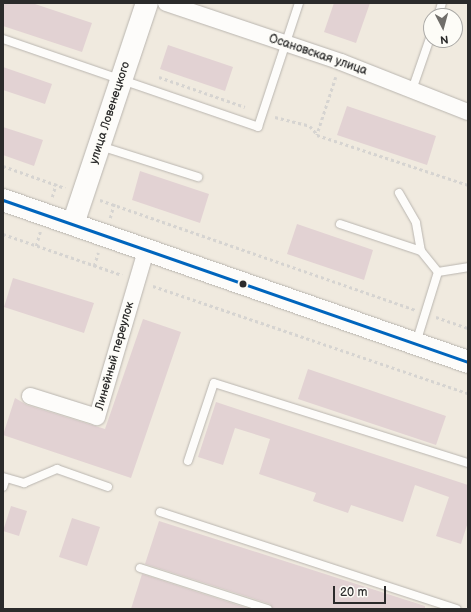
<!DOCTYPE html>
<html>
<head>
<meta charset="utf-8">
<style>
  body { margin:0 }
  #map { position:relative; width:471px; height:612px; overflow:hidden; background:#f0eadf; font-family:"Balsamiq Sans",sans-serif }
  div>[style] { position:absolute }
  .building>* { inset:0; background:#e2d2d3 }
  .path>* { height:2.5px; margin-top:-1.25px; transform-origin:0; background:repeating-linear-gradient(90deg,#d6d4d1 0 3px,transparent 0 6px) }
  .roads { filter:drop-shadow(0 0 1px #b9b5af) drop-shadow(0 0 1px #b9b5af) }
  .lane>* { height:8px; margin:-4px; padding:0 4px; transform-origin:4px; border-radius:4px; background:#fdfcfa }
  .street>* { height:16px; margin:-8px; padding:0 8px; transform-origin:8px; border-radius:8px; background:#fdfcfa }
  .secondary>* { height:22px; margin:-11px; padding:0 11px; transform-origin:11px; border-radius:11px; background:#fdfcfa }
  .bus-1>* { height:3px; margin:-1.5px; padding:0 1.5px; transform-origin:1.5px; border-radius:1.5px; background:#0065bd }
  .dots>* { width:11px; height:11px; translate:-50% -50%; box-sizing:border-box; border:2px solid #fdfcf7; border-radius:50% }
  span { translate:-50% -50%; white-space:nowrap; text-align:center; line-height:1.15; -webkit-text-stroke:3.5px #fdfcf7; paint-order:stroke }
  .street-label { font-size:12px; color:#2b2b2b }
  .frame { position:absolute; inset:0; border:4px solid #2b2b2b; pointer-events:none }
  .north { position:absolute; left:423px; top:8px; width:40px; height:40px; box-sizing:border-box; background:#fdfcf7; border:1px solid #a9a8a5; border-radius:50%; rotate:174deg; font-size:11px; font-weight:700; line-height:16px; text-align:center; color:#2b2b2b }
  .north::after { content:''; display:block; margin:auto; width:14px; height:18px; background:#706e6a; clip-path:polygon(50% 0,100% 100%,50% 72%,0 100%) }
  .scale { position:absolute; left:333px; top:586px; width:53px; height:18px; box-sizing:border-box; border:2px solid #2b2b2b; border-top:0; padding-left:5px; font-size:12px; line-height:14px; white-space:nowrap; color:#2b2b2b; -webkit-text-stroke:3px #fdfcf7; paint-order:stroke }
</style>
</head>
<body>
<div id="map">
  <div class="building">
    <div style="clip-path:polygon(3px 3px,32px 3px,92px 23px,82px 52px,3px 26px)"></div>
    <div style="clip-path:polygon(334px 3px,370px 3px,356px 43px,324px 32px)"></div>
    <div style="clip-path:polygon(168px 45px,233px 67px,225px 91px,160px 69px)"></div>
    <div style="clip-path:polygon(3px 67px,52px 84px,45px 104px,3px 90px)"></div>
    <div style="clip-path:polygon(347px 106px,436px 136px,427px 165px,337px 135px)"></div>
    <div style="clip-path:polygon(3px 127px,43px 140px,34px 166px,3px 155px)"></div>
    <div style="clip-path:polygon(140px 171px,209px 194px,200px 223px,132px 200px)"></div>
    <div style="clip-path:polygon(297px 224px,373px 250px,364px 280px,287px 254px)"></div>
    <div style="clip-path:polygon(13px 278px,94px 303px,84px 333px,4px 307px)"></div>
    <div style="clip-path:polygon(143px 319px,181px 332px,131px 478px,3px 435px,15px 398px,27px 405px,105px 429px)"></div>
    <div style="clip-path:polygon(308px 369px,446px 416px,436px 445px,298px 399px)"></div>
    <div style="clip-path:polygon(216px 402px,468px 485px,468px 522px,461px 544px,436px 536px,449px 497px,415px 485px,403px 522px,351px 505px,348px 513px,313px 501px,316px 493px,259px 474px,270px 439px,235px 428px,223px 465px,198px 457px)"></div>
    <div style="clip-path:polygon(11px 506px,27px 511px,19px 536px,3px 531px)"></div>
    <div style="clip-path:polygon(72px 518px,100px 527px,87px 566px,59px 557px)"></div>
    <div style="clip-path:polygon(159px 521px,425px 606px,425px 609px,273px 609px,270px 604px,145px 564px)"></div>
    <div style="clip-path:polygon(142px 574px,250px 609px,131px 609px)"></div>
  </div>
  <div class="path">
    <div style="left:159px;top:77px;width:91px;rotate:19.2deg"></div>
    <div style="left:336px;top:77px;width:61px;rotate:108.1deg"></div>
    <div style="left:317px;top:135px;width:159px;rotate:18.3deg"></div>
    <div style="left:275px;top:117px;width:36px;rotate:14deg"></div>
    <div style="left:310px;top:126px;width:11px;rotate:49deg"></div>
    <div style="left:3px;top:166px;width:66px;rotate:19.5deg"></div>
    <div style="left:52px;top:197px;width:14px;rotate:-73deg"></div>
    <div style="left:100px;top:200px;width:334px;rotate:19.2deg"></div>
    <div style="left:110px;top:218px;width:15px;rotate:-74deg"></div>
    <div style="left:3px;top:234px;width:126px;rotate:19deg"></div>
    <div style="left:36px;top:246px;width:15px;rotate:-74deg"></div>
    <div style="left:94px;top:266px;width:14px;rotate:-73deg"></div>
    <div style="left:153px;top:286px;width:333px;rotate:18.8deg"></div>
    <div style="left:436px;top:317px;width:34px;rotate:19deg"></div>
  </div>
  <div class="roads">
    <div class="lane">
      <div style="left:438px;top:16px;width:14px;rotate:-73deg"></div>
      <div style="left:3px;top:39px;width:270px;rotate:19deg"></div>
      <div style="left:258px;top:127px;width:131px;rotate:-71.7deg"></div>
      <div style="left:412px;top:90px;width:58px;rotate:-70.9deg"></div>
      <div style="left:100px;top:146px;width:103px;rotate:17.6deg"></div>
      <div style="left:399px;top:193px;width:34px;rotate:60deg"></div>
      <div style="left:416px;top:223px;width:28px;rotate:80deg"></div>
      <div style="left:421px;top:251px;width:27px;rotate:51deg"></div>
      <div style="left:438px;top:272px;width:74px;rotate:107.2deg"></div>
      <div style="left:340px;top:224px;width:85px;rotate:18.4deg"></div>
      <div style="left:438px;top:272px;width:30px;rotate:-9deg"></div>
      <div style="left:188px;top:461px;width:82px;rotate:-71.6deg"></div>
      <div style="left:214px;top:383px;width:266px;rotate:17.5deg"></div>
      <div style="left:3px;top:477px;width:22px;rotate:16deg"></div>
      <div style="left:24px;top:483px;width:36px;rotate:-23deg"></div>
      <div style="left:57px;top:469px;width:54px;rotate:19.4deg"></div>
      <div style="left:3px;top:487px;width:9px;rotate:-72deg"></div>
      <div style="left:160px;top:512px;width:312px;rotate:18.1deg"></div>
      <div style="left:140px;top:568px;width:134px;rotate:17.8deg"></div>
    </div>
    <div class="street">
      <div style="left:166px;top:3px;width:185px;rotate:18.6deg"></div>
      <div style="left:341px;top:62px;width:136px;rotate:21.5deg"></div>
      <div style="left:30px;top:396px;width:70px;rotate:17.4deg"></div>
      <div style="left:97px;top:417px;width:174px;rotate:-73.6deg"></div>
    </div>
    <div class="secondary">
      <div style="left:3px;top:200px;width:492px;rotate:19.2deg"></div>
      <div style="left:73px;top:224px;width:233px;rotate:-71.5deg"></div>
    </div>
  </div>
  <div class="bus-1">
    <div style="left:3px;top:200px;width:492px;rotate:19.2deg"></div>
  </div>
  <div class="dots">
    <div style="left:243px;top:284px;background:#2b2b2b"></div>
  </div>
  <div class="street-label">
    <span style="left:318px;top:55px;rotate:19deg">Осановская улица</span>
    <span style="left:110px;top:113px;rotate:-72deg">улица Ловенецкого</span>
    <span style="left:115px;top:356px;rotate:-74deg">Линейный переулок</span>
  </div>
  <div class="frame"></div>
  <div class="north">N</div>
  <div class="scale">20 m</div>
</div>
</body>
</html>
